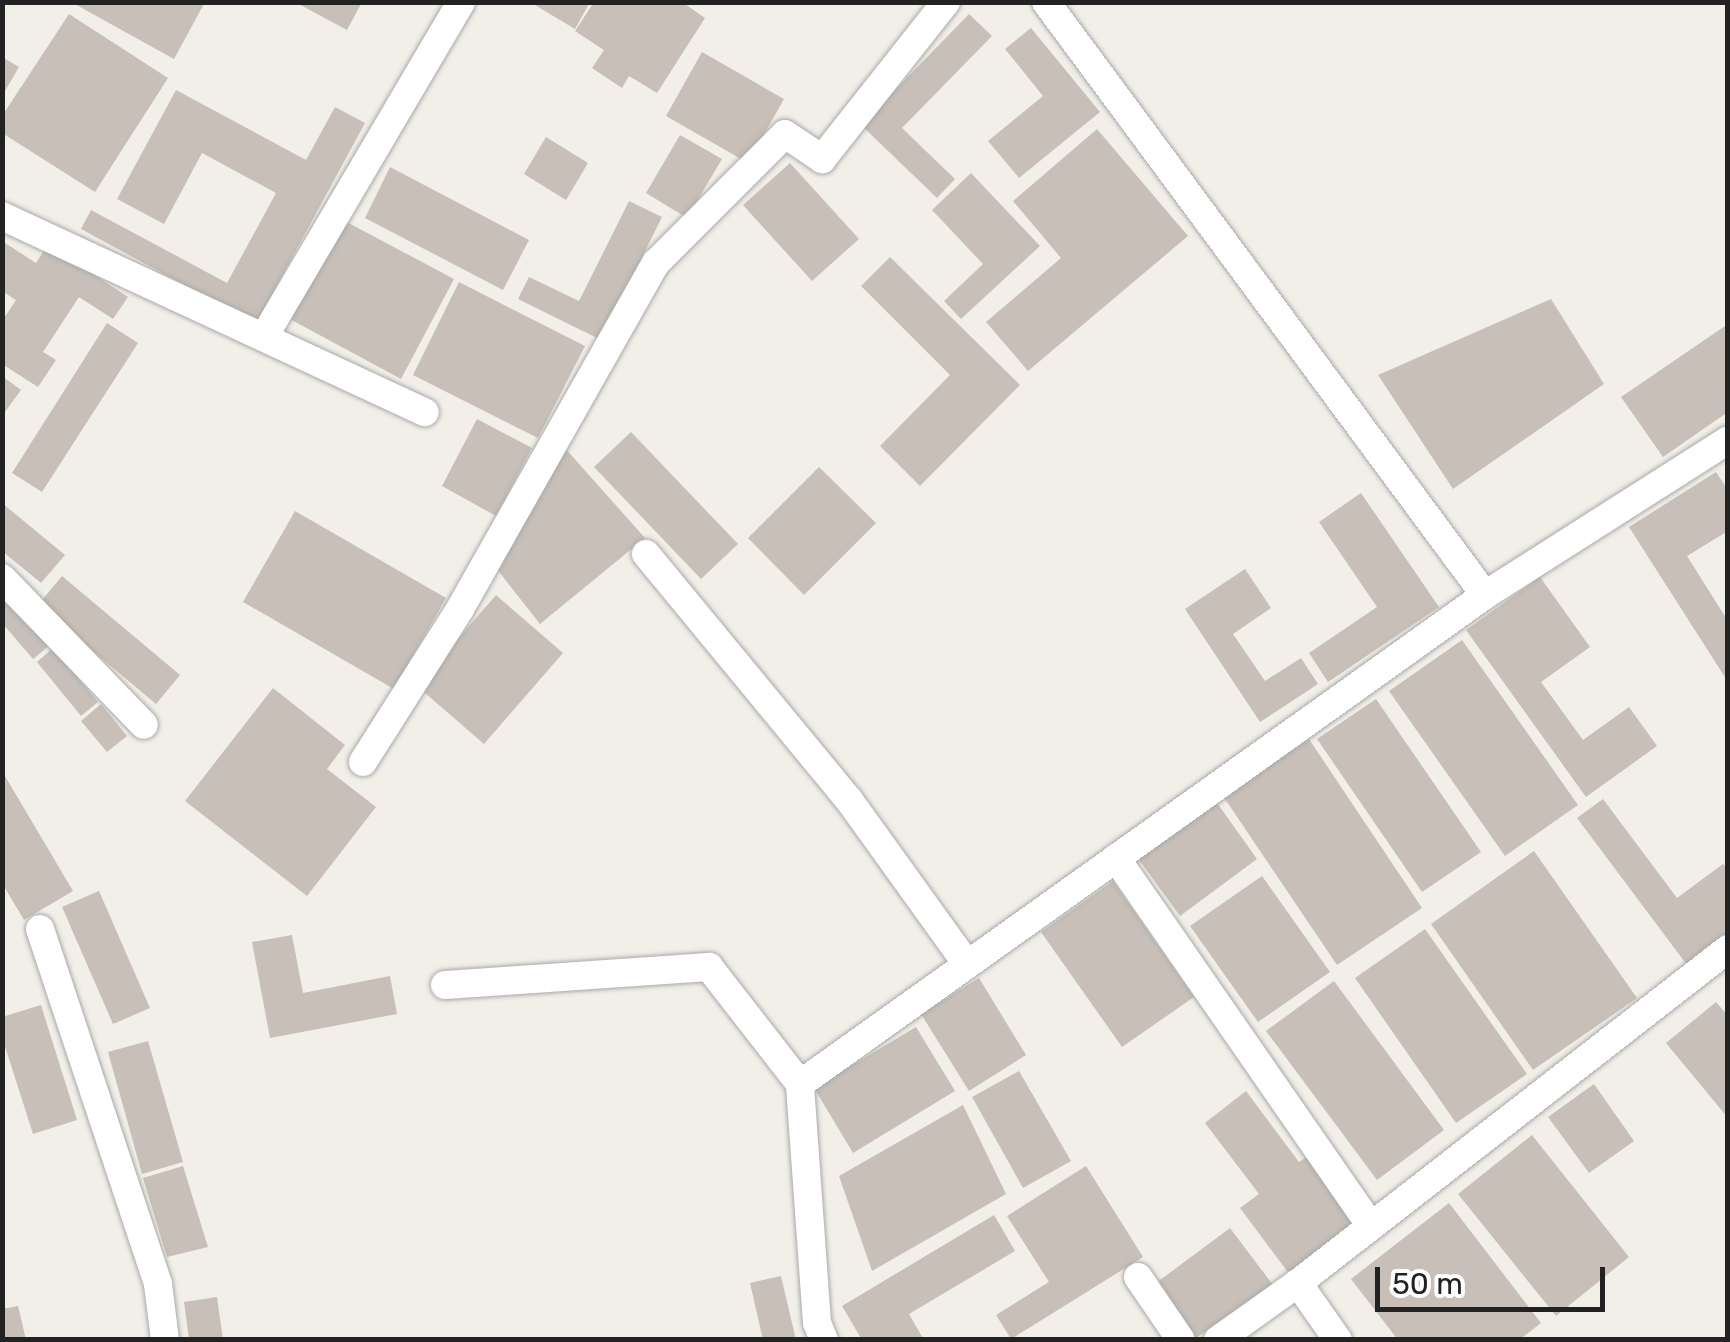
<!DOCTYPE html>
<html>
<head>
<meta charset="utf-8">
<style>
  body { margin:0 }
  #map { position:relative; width:1730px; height:1342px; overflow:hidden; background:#f2efe9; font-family:Rubik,sans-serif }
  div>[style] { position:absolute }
  .building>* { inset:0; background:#c7bfb8 }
  .roads { filter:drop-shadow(0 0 2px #a9a9a9) drop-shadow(0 0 2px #a9a9a9) }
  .minor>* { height:28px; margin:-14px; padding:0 14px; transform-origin:14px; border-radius:14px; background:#fff }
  span { translate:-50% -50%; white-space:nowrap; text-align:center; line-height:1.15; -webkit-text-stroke:8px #fff; paint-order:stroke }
  .frame { position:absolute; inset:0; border:5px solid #222; pointer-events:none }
  .scale { position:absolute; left:1375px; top:1267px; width:230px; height:45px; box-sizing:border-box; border:5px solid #222; border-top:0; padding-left:12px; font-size:30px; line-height:35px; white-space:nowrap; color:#222; -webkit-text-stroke:8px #fff; paint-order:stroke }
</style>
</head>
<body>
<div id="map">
  <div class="building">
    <div style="clip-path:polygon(71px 2px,205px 2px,174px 59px)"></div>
    <div style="clip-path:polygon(295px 2px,362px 2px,347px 30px)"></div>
    <div style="clip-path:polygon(530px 2px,590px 2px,575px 29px)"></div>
    <div style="clip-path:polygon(594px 2px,682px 2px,705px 18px,657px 93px,629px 76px,622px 88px,592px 68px,604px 50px,575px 31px)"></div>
    <div style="clip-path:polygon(69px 14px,168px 78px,95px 192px,2px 133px,2px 116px)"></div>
    <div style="clip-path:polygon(969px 14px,992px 36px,902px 128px,955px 179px,937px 198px,861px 125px)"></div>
    <div style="clip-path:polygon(1031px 28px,1100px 112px,1019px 178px,988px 141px,1043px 96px,1005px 49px)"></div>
    <div style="clip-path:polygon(702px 52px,784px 99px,748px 163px,666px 116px)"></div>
    <div style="clip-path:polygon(2px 57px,19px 67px,2px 96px)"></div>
    <div style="clip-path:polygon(176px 90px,306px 160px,335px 107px,365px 123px,256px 324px,81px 229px,91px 210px,227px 283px,276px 193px,202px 153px,164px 224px,117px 199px)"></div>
    <div style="clip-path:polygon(1097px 129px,1188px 236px,1028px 371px,986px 322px,1061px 258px,1013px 201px)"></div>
    <div style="clip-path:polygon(680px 135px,722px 159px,687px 218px,646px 193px)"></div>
    <div style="clip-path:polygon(546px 137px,588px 163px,566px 200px,524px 174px)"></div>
    <div style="clip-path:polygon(790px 163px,859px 239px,812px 281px,743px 205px)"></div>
    <div style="clip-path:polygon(390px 167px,529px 240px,503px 290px,365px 218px)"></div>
    <div style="clip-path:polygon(971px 173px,1040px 246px,961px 319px,944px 301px,983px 264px,932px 210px)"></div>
    <div style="clip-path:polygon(629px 201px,662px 217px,601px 340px,518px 299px,529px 277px,579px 301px)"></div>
    <div style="clip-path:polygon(341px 219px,454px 279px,401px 379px,288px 318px)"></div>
    <div style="clip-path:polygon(2px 241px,36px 263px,48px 244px,128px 297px,113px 319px,79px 297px,43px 352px,56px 360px,38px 387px,2px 364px,2px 321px,16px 300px,2px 291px)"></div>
    <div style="clip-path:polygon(890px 257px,1020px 385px,920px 486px,880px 446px,950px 375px,861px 286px)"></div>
    <div style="clip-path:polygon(459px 282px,585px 346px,538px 438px,413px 375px)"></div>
    <div style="clip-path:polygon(1551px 299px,1604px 384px,1453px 489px,1378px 375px)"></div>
    <div style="clip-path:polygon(107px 323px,138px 343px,42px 492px,12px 473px)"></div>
    <div style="clip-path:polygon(1728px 324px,1728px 412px,1663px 457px,1621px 397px)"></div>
    <div style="clip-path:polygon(2px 376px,21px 390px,2px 416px)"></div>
    <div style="clip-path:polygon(477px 419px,532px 448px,496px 516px,442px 486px)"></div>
    <div style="clip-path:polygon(631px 432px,738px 544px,701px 579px,594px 467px)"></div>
    <div style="clip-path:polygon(564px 447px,645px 538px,540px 624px,493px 564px)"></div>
    <div style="clip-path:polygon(819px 467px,876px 523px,804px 595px,748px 538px)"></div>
    <div style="clip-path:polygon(1716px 472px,1728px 490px,1728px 531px,1687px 556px,1728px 621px,1728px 682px,1629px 527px)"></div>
    <div style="clip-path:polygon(1361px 493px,1439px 607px,1328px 682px,1309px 653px,1377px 607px,1319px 522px)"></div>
    <div style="clip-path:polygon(2px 503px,65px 555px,41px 583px,2px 551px)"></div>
    <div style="clip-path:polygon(295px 511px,446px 598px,394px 689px,243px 602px)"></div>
    <div style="clip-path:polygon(1245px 569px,1271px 608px,1233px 634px,1265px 681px,1301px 658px,1318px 684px,1260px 722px,1185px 609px)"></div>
    <div style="clip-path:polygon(62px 576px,180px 675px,156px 704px,38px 605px)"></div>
    <div style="clip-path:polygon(1540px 577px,1590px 647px,1541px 682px,1583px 740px,1629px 707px,1657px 746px,1586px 797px,1466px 630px)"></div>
    <div style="clip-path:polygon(2px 590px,50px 645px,33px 659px,2px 623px)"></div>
    <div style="clip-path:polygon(496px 595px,563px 653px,484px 744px,417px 686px)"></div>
    <div style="clip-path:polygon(1462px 640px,1578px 805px,1505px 856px,1389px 691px)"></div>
    <div style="clip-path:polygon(53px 648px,98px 702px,81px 716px,37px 662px)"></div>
    <div style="clip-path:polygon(273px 688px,345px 745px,327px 769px,376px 807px,307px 896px,185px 801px)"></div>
    <div style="clip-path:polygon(1376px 699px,1481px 852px,1422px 892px,1317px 739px)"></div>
    <div style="clip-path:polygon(101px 704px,127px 736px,107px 752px,81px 721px)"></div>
    <div style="clip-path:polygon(1309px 739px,1422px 908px,1337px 965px,1223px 796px)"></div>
    <div style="clip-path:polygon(2px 771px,73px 891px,24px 920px,2px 883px)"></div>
    <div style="clip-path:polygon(1603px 799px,1677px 898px,1723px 864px,1728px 870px,1728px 934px,1687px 965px,1577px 818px)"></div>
    <div style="clip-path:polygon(1215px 800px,1257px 859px,1180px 916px,1137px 857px)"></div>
    <div style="clip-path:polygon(1534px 851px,1637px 998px,1533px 1070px,1431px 924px)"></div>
    <div style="clip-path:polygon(1262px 876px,1330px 972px,1258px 1022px,1190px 926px)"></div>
    <div style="clip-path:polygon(1113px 881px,1194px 997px,1122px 1047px,1041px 932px)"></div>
    <div style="clip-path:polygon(99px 891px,150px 1008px,113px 1024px,62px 907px)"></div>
    <div style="clip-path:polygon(1425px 929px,1527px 1074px,1456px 1123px,1355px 978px)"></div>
    <div style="clip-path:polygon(292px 935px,303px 993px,390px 976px,397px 1014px,270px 1038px,252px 942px)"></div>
    <div style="clip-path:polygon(979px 978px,1026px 1055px,969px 1091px,921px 1014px)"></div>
    <div style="clip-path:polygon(1334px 981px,1444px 1130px,1377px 1180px,1266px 1031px)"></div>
    <div style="clip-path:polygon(1716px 1002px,1728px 1016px,1728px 1118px,1666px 1043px)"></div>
    <div style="clip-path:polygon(41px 1005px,77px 1120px,33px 1134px,2px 1037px,2px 1017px)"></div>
    <div style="clip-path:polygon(916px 1027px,955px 1091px,853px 1153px,814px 1088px)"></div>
    <div style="clip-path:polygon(148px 1041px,183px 1162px,142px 1174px,108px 1052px)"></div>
    <div style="clip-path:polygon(1019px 1071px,1071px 1161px,1023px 1188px,972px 1097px)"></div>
    <div style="clip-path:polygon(1594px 1084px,1634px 1141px,1589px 1173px,1548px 1117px)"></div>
    <div style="clip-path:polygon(1246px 1091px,1299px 1162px,1308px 1156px,1359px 1223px,1290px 1275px,1240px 1208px,1259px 1194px,1205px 1123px)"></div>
    <div style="clip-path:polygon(963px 1105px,1006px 1194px,872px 1271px,839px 1176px)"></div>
    <div style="clip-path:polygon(1532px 1135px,1629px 1257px,1556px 1316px,1458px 1194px)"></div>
    <div style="clip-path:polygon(183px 1166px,208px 1247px,167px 1257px,143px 1178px)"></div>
    <div style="clip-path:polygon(1086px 1166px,1143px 1257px,1011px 1339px,996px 1315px,1049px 1282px,1007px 1216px)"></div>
    <div style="clip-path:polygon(1449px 1203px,1541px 1323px,1519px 1340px,1398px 1340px,1351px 1279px)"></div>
    <div style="clip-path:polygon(994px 1215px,1015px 1251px,909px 1314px,924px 1340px,862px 1340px,842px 1306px)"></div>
    <div style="clip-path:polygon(1230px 1228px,1273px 1285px,1193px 1340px,1152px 1286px)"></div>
    <div style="clip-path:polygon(781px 1276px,796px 1340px,763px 1340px,750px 1283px)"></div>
    <div style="clip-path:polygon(217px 1297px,223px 1340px,189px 1340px,184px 1302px)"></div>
    <div style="clip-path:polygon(18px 1306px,26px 1340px,2px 1340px,2px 1309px)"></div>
  </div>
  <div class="roads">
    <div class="minor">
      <div style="left:1046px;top:2px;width:738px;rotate:53.49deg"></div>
      <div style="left:2px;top:216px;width:466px;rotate:24.9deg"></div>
      <div style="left:265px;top:335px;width:386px;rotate:-59.5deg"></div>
      <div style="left:646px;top:554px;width:319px;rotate:50.5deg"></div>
      <div style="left:849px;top:800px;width:202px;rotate:54.3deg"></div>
      <div style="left:2px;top:578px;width:204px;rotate:46deg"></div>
      <div style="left:363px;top:762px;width:181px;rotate:-57.6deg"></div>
      <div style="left:460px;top:609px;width:398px;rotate:-60.5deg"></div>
      <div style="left:656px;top:263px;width:182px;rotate:-45deg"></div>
      <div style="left:785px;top:134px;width:45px;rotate:34deg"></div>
      <div style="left:822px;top:159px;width:200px;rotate:-51.7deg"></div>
      <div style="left:1116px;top:858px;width:448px;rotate:55.3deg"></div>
      <div style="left:40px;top:929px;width:374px;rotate:71.6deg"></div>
      <div style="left:158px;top:1284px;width:56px;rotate:82.9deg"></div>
      <div style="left:445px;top:985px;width:265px;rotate:-3.9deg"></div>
      <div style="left:709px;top:967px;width:148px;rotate:52.1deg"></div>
      <div style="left:1138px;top:1277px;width:76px;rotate:55.7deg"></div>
      <div style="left:824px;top:1340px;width:18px;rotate:-112deg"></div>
      <div style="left:817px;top:1323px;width:240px;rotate:-94.1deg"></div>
      <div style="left:800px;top:1084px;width:842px;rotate:-35.52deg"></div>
      <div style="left:1485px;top:595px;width:288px;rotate:-32.5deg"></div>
      <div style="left:1218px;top:1340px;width:98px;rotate:-35.5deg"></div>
      <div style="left:1338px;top:1340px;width:70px;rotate:-125.1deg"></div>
      <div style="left:1298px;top:1283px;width:544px;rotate:-37.84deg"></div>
    </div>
  </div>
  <div class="frame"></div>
  <div class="scale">50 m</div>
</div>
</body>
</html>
